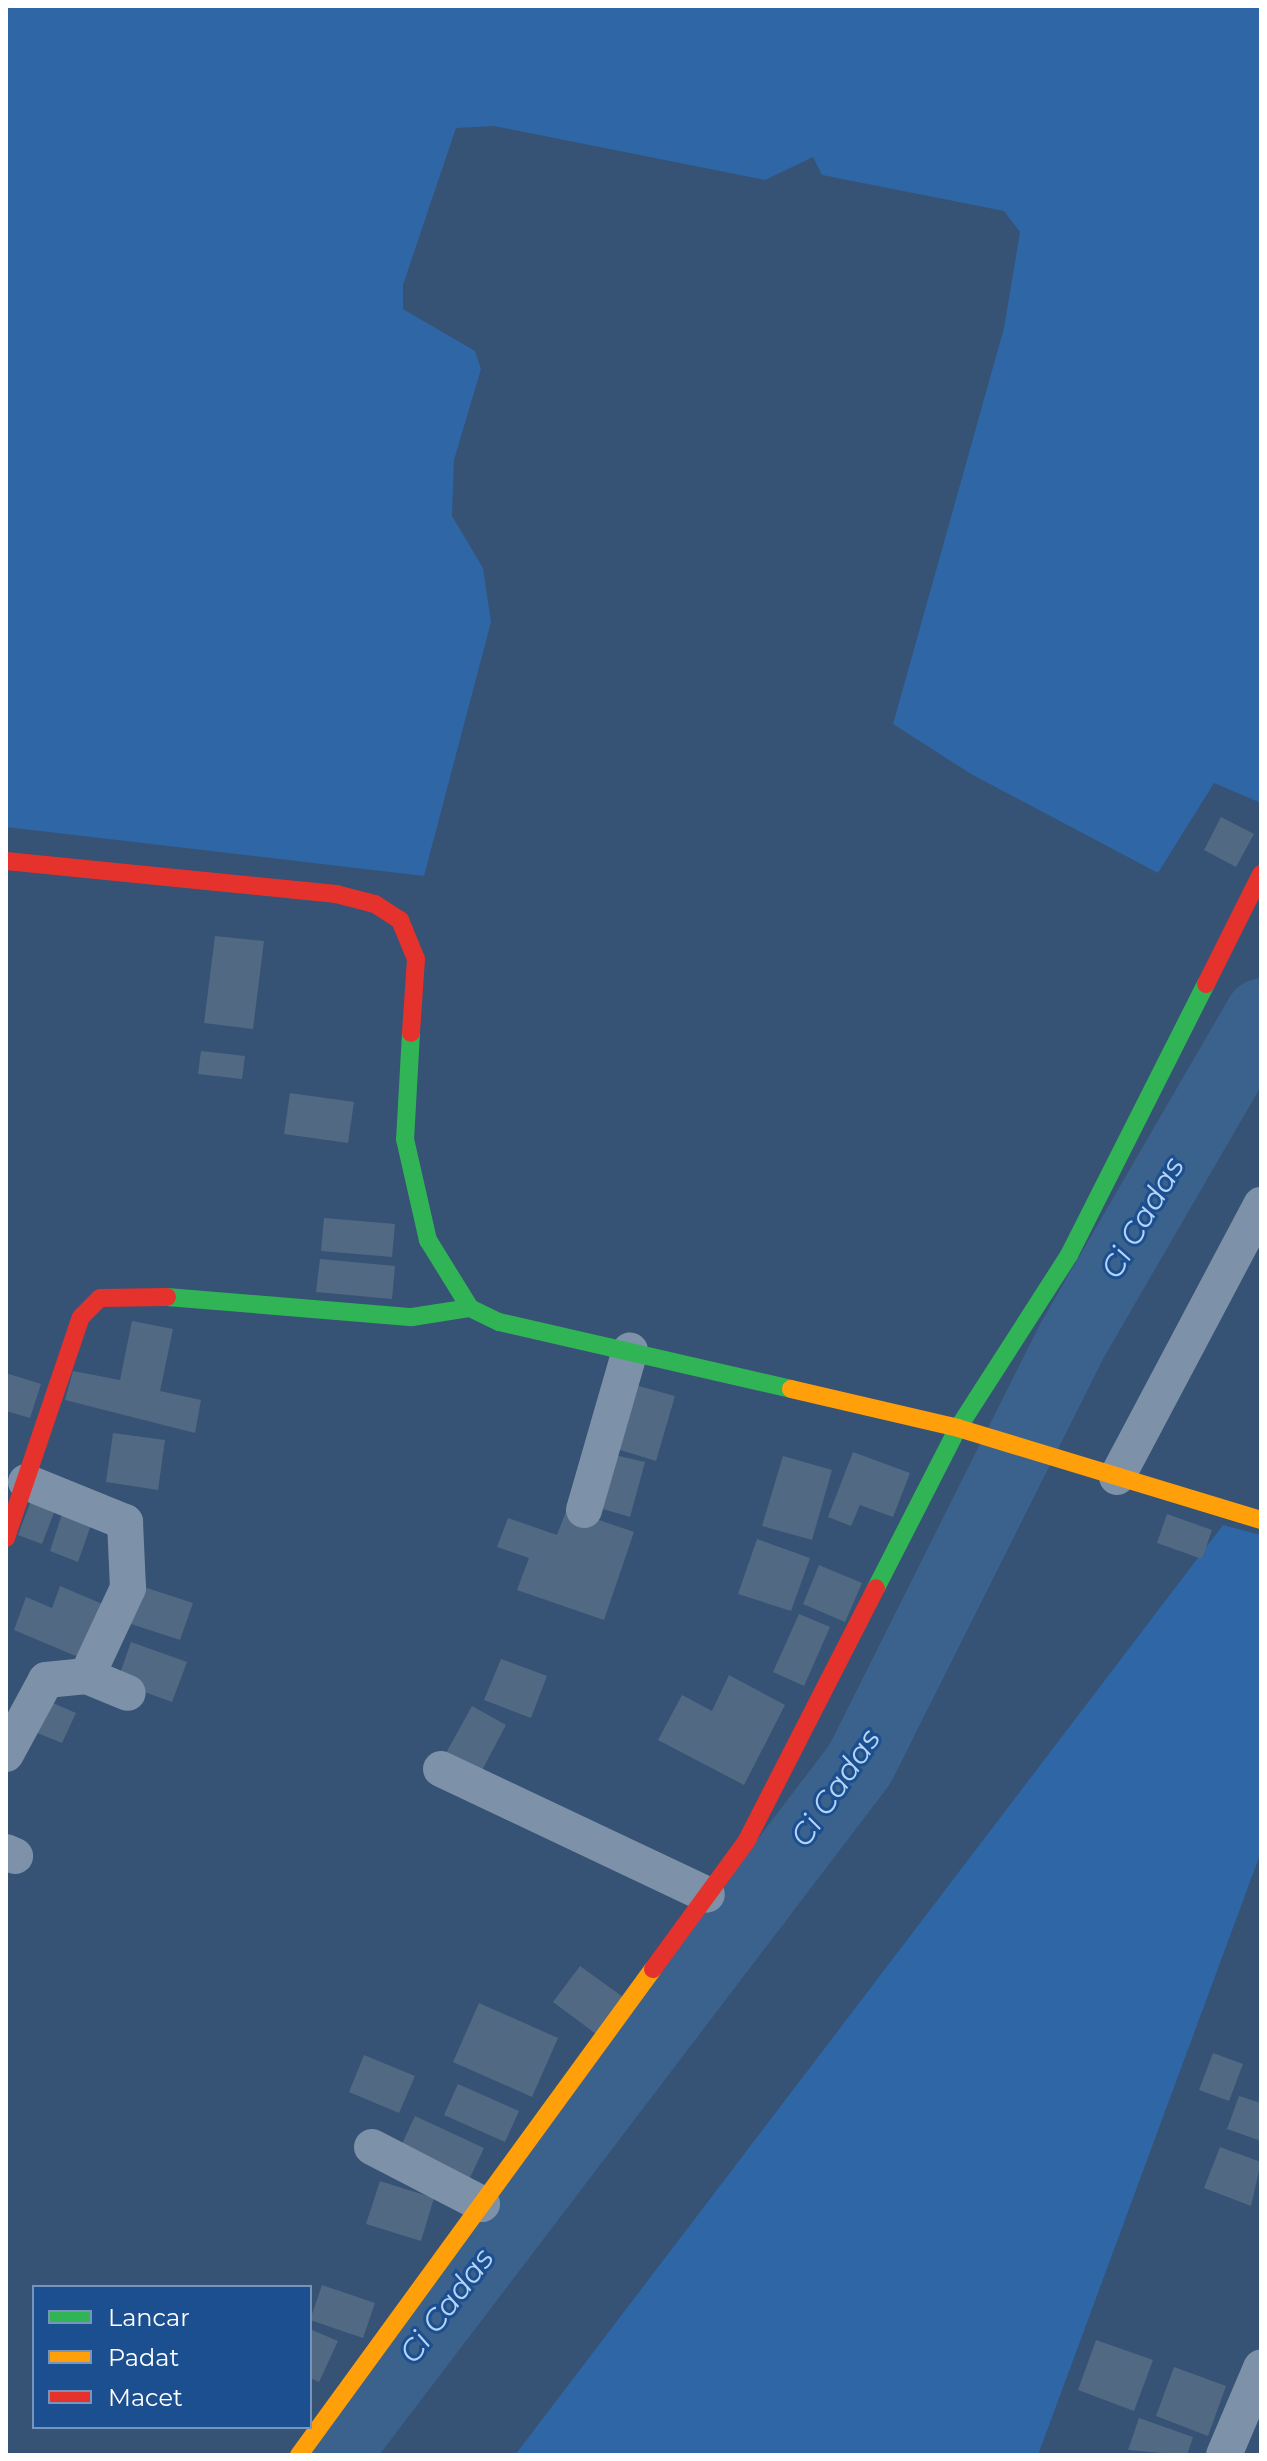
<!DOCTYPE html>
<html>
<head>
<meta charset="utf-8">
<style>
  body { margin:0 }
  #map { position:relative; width:1267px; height:2461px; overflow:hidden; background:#365274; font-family:Montserrat,sans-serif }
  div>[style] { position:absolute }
  .green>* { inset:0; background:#2f66a5 }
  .river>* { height:72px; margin:-36px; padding:0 36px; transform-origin:36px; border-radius:36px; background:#3b618d }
  .building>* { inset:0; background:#526984 }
  .street>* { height:36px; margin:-18px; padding:0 18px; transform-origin:18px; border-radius:18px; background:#7d92a8 }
  .fast>* { height:18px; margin:-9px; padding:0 9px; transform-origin:9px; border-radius:9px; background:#30b455 }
  .slow>* { height:18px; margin:-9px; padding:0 9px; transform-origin:9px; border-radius:9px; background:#ff9f0a }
  .jam>* { height:18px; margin:-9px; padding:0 9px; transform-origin:9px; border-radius:9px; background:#e5322d }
  span { translate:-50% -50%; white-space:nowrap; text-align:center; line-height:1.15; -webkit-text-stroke:6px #1b4f8f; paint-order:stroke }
  .water-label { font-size:30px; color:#b5d3f5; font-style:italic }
  .frame { position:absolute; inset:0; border:8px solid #fff; pointer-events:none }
  .legend { position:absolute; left:32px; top:2285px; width:280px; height:144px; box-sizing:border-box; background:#1b4f8f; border:2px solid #7695bc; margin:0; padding:10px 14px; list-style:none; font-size:24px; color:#fff }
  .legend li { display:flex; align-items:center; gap:16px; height:40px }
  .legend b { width:40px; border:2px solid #7695bc }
</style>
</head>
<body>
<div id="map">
  <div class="green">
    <div style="clip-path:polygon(6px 6px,1261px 6px,1261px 803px,1214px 783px,1158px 873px,971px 774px,893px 724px,1004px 328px,1020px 232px,1004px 211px,822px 175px,813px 157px,765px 180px,494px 126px,456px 128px,403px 285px,403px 309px,475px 351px,481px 369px,454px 460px,452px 516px,483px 568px,491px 622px,424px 876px,6px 827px)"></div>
    <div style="clip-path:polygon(1223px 1525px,1261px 1535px,1261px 1852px,1038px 2455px,515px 2455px)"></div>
  </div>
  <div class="river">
    <div style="left:334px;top:2455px;width:868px;rotate:-52.72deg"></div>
    <div style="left:860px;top:1764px;width:475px;rotate:-63.4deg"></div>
    <div style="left:1073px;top:1339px;width:375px;rotate:-59.9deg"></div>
  </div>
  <div class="building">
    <div style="clip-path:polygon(1221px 817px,1254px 834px,1236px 867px,1204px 850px)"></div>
    <div style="clip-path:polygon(215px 936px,264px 941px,253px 1029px,204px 1023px)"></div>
    <div style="clip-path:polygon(201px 1051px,245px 1056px,242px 1079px,198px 1074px)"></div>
    <div style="clip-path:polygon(290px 1093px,354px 1102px,348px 1143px,284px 1134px)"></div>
    <div style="clip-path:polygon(324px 1218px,395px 1224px,392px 1257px,321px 1251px)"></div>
    <div style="clip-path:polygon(320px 1259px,395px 1266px,392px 1299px,316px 1292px)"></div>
    <div style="clip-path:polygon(132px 1321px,173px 1329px,160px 1391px,201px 1400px,195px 1433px,65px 1400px,73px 1371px,120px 1380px)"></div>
    <div style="clip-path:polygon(6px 1373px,41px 1384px,30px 1418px,6px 1411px)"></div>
    <div style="clip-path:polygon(635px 1385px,675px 1396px,656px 1461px,617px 1449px)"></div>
    <div style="clip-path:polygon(113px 1433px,165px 1440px,158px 1490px,106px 1482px)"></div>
    <div style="clip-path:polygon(853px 1452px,910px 1473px,893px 1517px,860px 1505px,851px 1526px,828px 1517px)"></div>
    <div style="clip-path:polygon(611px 1454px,645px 1462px,630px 1517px,596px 1507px)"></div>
    <div style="clip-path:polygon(783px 1456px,832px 1470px,812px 1540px,762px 1526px)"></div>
    <div style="clip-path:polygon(33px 1495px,57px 1505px,42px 1544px,18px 1535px)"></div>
    <div style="clip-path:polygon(567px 1509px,634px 1532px,604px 1620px,517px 1590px,529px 1558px,497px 1547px,508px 1518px,557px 1535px)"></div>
    <div style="clip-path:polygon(63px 1511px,92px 1522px,78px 1562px,50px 1551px)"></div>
    <div style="clip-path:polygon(1167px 1514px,1212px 1530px,1202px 1559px,1157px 1543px)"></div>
    <div style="clip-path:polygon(757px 1539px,810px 1558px,791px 1611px,738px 1594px)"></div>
    <div style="clip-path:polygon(819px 1565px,862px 1583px,845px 1622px,803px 1604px)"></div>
    <div style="clip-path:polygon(60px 1586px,112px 1608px,90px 1662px,14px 1630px,26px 1597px,52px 1608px)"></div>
    <div style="clip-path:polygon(141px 1586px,193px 1603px,180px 1640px,128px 1623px)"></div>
    <div style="clip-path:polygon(799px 1614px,830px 1627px,804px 1686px,773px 1672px)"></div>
    <div style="clip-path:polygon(131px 1642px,187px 1662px,172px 1702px,117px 1682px)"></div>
    <div style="clip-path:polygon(501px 1659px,547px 1676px,531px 1718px,484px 1700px)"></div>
    <div style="clip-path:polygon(729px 1675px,785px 1705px,744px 1785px,658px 1740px,682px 1695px,712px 1711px)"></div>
    <div style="clip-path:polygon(44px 1699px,76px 1713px,62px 1743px,30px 1730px)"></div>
    <div style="clip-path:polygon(472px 1706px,506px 1725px,481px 1772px,446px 1753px)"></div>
    <div style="clip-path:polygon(580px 1966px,623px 1997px,596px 2034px,553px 2002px)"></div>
    <div style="clip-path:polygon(479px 2003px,558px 2038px,532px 2097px,453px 2062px)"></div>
    <div style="clip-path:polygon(1213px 2053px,1243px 2064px,1229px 2101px,1199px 2090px)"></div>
    <div style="clip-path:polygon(364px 2055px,415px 2076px,399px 2113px,349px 2092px)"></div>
    <div style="clip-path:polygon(458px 2084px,519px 2111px,505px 2142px,444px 2115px)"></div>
    <div style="clip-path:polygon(1239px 2096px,1261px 2103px,1261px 2141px,1227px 2129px)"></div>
    <div style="clip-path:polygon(415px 2116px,484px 2148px,468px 2182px,399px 2150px)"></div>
    <div style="clip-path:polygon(1220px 2147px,1261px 2162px,1251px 2206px,1204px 2188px)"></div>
    <div style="clip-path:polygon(380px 2181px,434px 2198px,421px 2241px,366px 2224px)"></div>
    <div style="clip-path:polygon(322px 2285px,375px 2303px,363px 2338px,310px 2320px)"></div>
    <div style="clip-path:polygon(310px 2329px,338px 2341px,319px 2382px,310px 2378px)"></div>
    <div style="clip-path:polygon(1096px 2340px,1153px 2360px,1134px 2411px,1078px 2390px)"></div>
    <div style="clip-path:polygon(1174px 2367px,1226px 2386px,1208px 2436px,1156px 2416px)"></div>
    <div style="clip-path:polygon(1139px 2418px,1193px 2437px,1187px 2455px,1128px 2450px)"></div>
  </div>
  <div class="street">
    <div style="left:1117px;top:1477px;width:308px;rotate:-62.1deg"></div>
    <div style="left:26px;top:1482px;width:107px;rotate:22deg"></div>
    <div style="left:125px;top:1522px;width:66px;rotate:87.4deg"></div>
    <div style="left:128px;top:1588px;width:97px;rotate:115deg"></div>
    <div style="left:584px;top:1510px;width:166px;rotate:-73.9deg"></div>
    <div style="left:6px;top:1754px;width:84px;rotate:-61.6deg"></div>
    <div style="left:46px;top:1680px;width:41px;rotate:-5.6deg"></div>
    <div style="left:87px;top:1676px;width:44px;rotate:22.5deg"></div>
    <div style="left:441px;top:1769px;width:294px;rotate:25.3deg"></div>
    <div style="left:6px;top:1852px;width:10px;rotate:24deg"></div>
    <div style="left:372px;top:2147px;width:124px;rotate:27.4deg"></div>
    <div style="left:1224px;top:2455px;width:95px;rotate:-67deg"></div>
  </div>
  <div class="fast">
    <div style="left:411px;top:1033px;width:106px;rotate:93.2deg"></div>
    <div style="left:405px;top:1139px;width:104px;rotate:77.2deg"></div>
    <div style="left:428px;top:1240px;width:80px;rotate:58.3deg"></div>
    <div style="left:470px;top:1308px;width:32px;rotate:26deg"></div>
    <div style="left:499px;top:1322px;width:300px;rotate:12.9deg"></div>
    <div style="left:167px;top:1297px;width:246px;rotate:4.7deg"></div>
    <div style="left:412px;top:1317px;width:59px;rotate:-8.8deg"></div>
    <div style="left:876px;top:1588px;width:180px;rotate:-62.9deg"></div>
    <div style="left:958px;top:1428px;width:206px;rotate:-57.3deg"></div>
    <div style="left:1069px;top:1255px;width:304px;rotate:-63.2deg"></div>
  </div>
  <div class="slow">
    <div style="left:791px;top:1389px;width:171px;rotate:13.1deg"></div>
    <div style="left:958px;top:1428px;width:317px;rotate:16.9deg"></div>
    <div style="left:299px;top:2455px;width:601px;rotate:-53.93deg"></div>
  </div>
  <div class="jam">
    <div style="left:6px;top:861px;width:332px;rotate:5.7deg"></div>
    <div style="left:336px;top:894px;width:40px;rotate:14.4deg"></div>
    <div style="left:375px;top:904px;width:30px;rotate:33deg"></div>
    <div style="left:400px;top:920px;width:42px;rotate:67.7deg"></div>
    <div style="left:416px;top:959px;width:74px;rotate:93.9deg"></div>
    <div style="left:1206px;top:984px;width:123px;rotate:-63.4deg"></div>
    <div style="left:6px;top:1538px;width:233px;rotate:-71.3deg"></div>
    <div style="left:81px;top:1317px;width:27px;rotate:-45deg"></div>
    <div style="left:100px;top:1298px;width:67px;rotate:-0.9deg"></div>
    <div style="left:653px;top:1969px;width:157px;rotate:-53.8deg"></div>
    <div style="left:746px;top:1842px;width:285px;rotate:-62.9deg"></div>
  </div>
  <div class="water-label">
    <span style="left:1143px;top:1218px;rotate:-60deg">Ci Cadas</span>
    <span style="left:836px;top:1788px;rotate:-56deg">Ci Cadas</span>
    <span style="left:447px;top:2306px;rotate:-53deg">Ci Cadas</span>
  </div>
  <div class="frame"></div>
  <ul class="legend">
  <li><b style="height:10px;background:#30b455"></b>Lancar</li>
  <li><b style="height:10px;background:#ff9f0a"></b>Padat</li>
  <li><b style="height:10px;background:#e5322d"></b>Macet</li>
  </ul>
</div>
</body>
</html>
